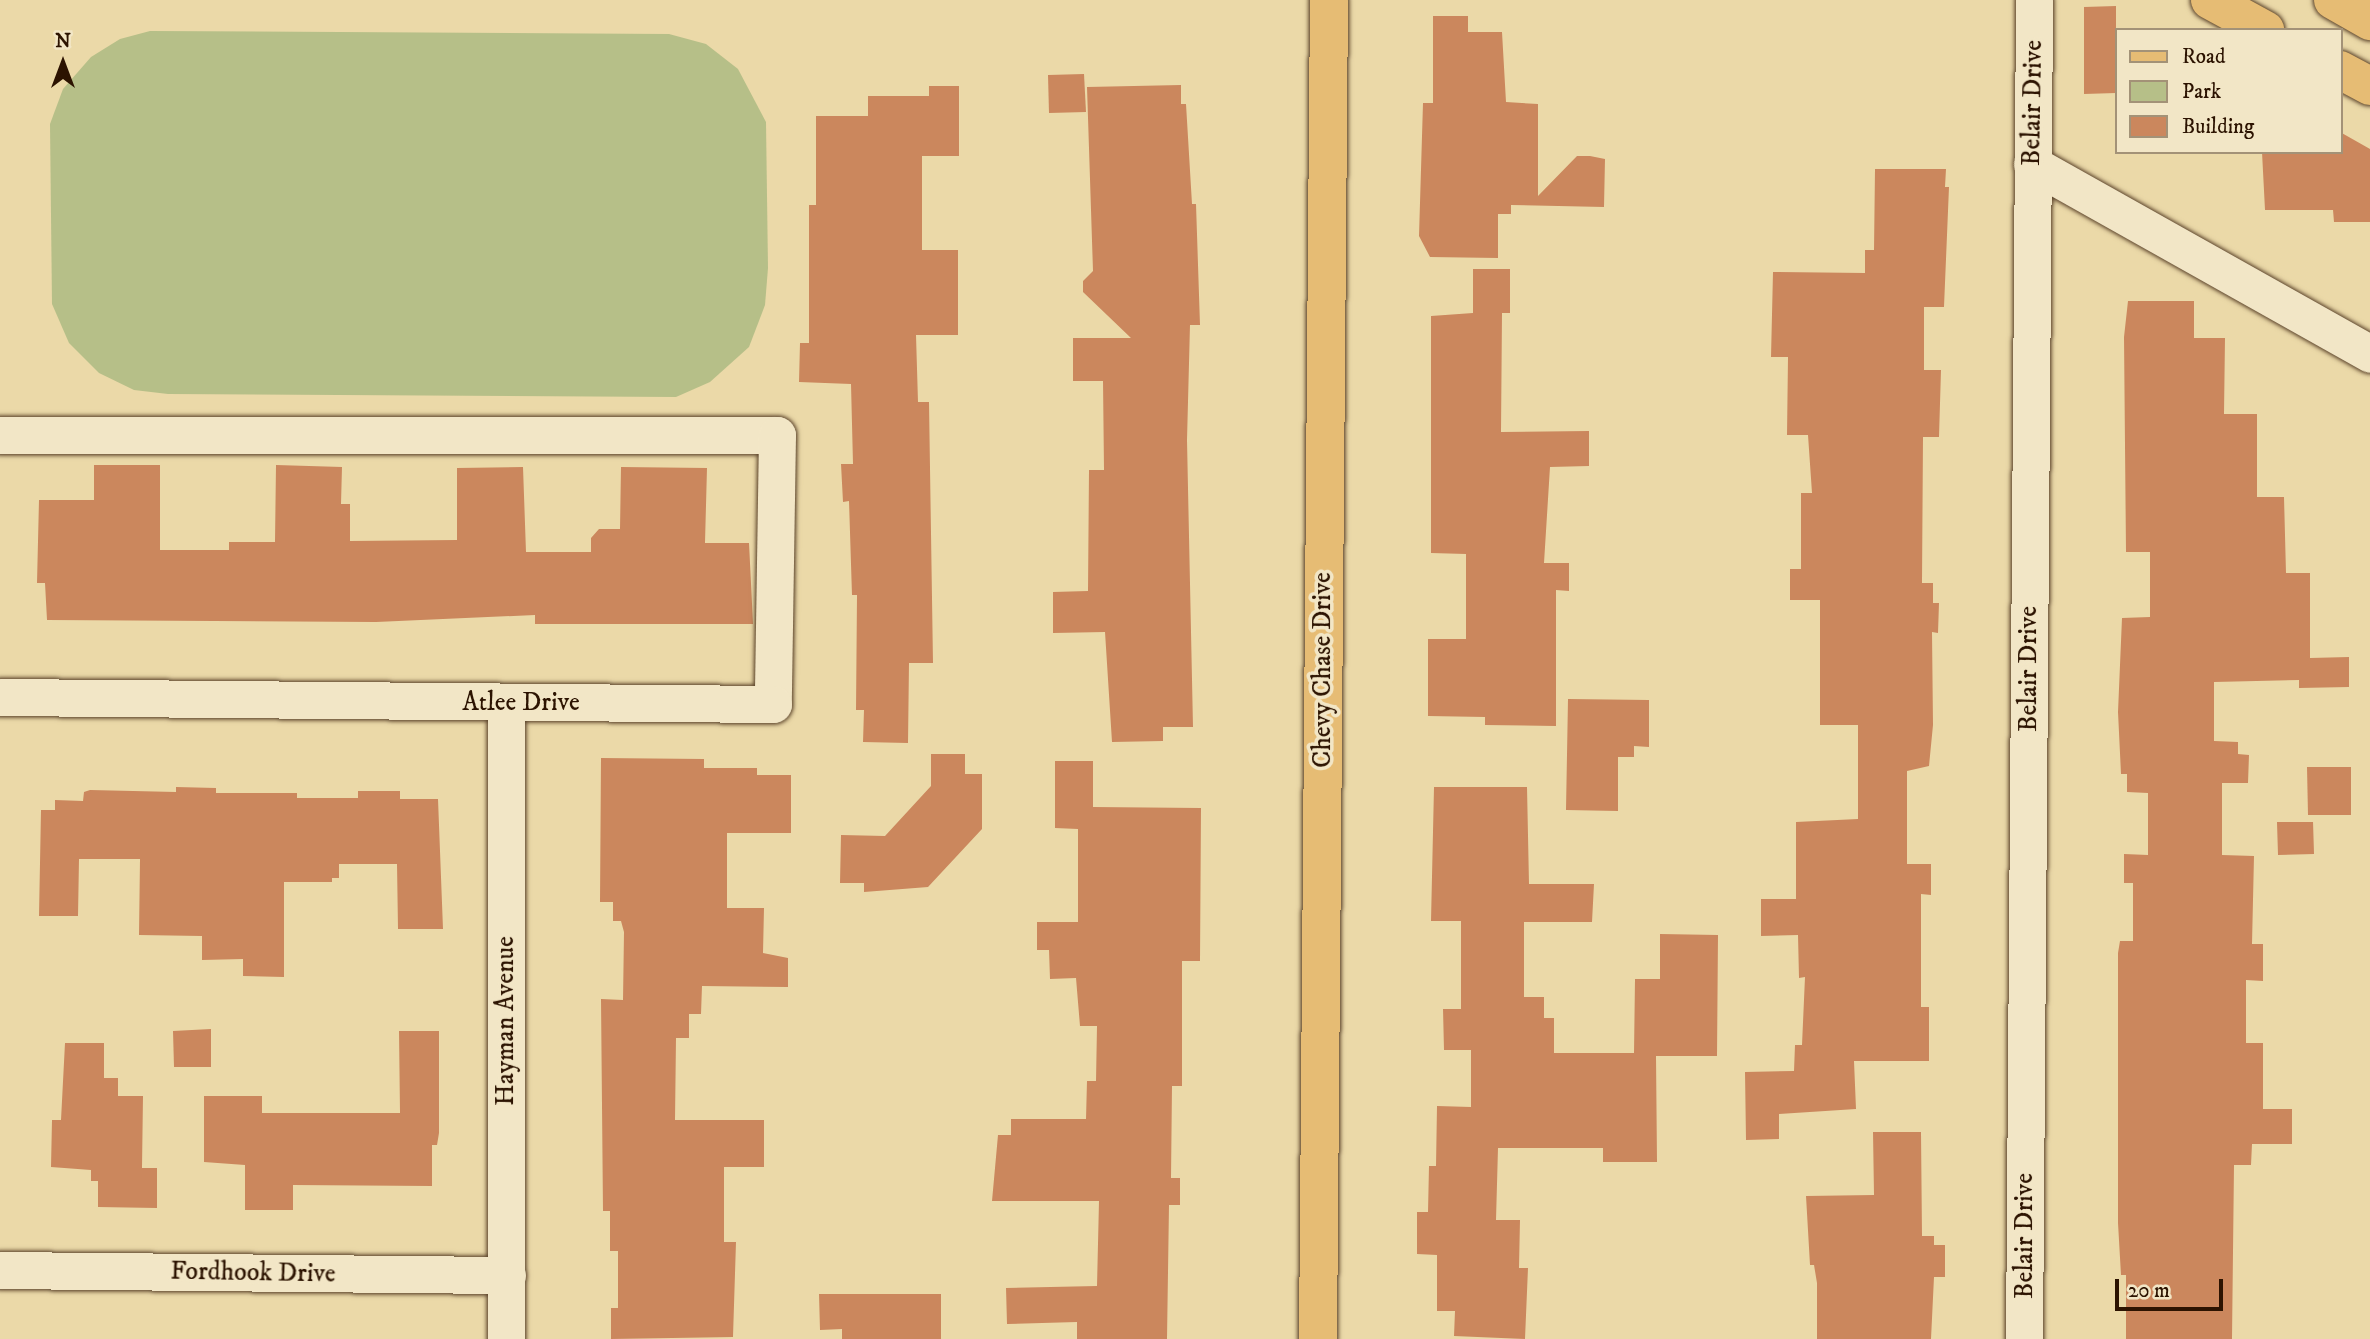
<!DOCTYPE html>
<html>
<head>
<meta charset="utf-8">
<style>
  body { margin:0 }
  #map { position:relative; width:2370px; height:1339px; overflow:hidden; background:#ebd9a8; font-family:"IM FELL DW Pica",serif }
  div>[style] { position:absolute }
  .green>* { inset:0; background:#b6bf88 }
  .building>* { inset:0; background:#cb875d }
  .roads { filter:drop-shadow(0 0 2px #5c442b) drop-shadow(0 0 2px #5c442b) }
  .minor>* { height:37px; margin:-18.5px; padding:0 18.5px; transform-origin:18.5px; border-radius:18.5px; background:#f2e6c6 }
  .major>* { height:38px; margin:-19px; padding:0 19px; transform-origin:19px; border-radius:19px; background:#e6bc74 }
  span { translate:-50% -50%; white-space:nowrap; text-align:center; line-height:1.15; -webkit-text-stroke:7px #f2e6c6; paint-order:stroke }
  .street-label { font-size:26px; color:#2c1301 }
  .legend { position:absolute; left:2115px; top:28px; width:228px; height:126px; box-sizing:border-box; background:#f2e6c6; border:2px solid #a39277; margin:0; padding:9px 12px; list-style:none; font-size:21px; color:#2c1301 }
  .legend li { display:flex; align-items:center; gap:14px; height:35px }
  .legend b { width:35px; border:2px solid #a39277 }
  .north { position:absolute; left:28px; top:28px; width:70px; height:70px; -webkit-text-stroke:5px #f2e6c6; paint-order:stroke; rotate:0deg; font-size:19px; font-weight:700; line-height:28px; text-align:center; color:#2c1301 }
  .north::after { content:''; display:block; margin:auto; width:24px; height:32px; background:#2c1301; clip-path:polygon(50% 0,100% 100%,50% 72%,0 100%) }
  .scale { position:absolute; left:2115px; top:1279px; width:108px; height:32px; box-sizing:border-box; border:4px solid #2c1301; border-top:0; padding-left:9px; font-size:21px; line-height:24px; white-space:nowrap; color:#2c1301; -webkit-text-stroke:5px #f2e6c6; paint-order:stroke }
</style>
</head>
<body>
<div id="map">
  <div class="green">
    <div style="clip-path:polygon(150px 31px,669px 34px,706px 44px,738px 69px,766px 122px,768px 268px,765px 305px,749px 347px,710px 382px,676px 397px,168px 394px,134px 390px,99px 373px,69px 343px,52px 304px,50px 124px,63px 89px,91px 57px,120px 39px)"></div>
  </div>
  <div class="building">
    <div style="clip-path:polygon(2116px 6px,2116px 93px,2084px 94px,2084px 7px)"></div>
    <div style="clip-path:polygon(1433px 16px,1468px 16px,1468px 32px,1502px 32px,1506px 102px,1538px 104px,1538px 196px,1577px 156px,1590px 156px,1605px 159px,1604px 207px,1511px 205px,1511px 214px,1498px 214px,1498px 258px,1430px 257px,1419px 236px,1423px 103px,1433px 103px)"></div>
    <div style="clip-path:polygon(1084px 74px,1086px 112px,1049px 113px,1048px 75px)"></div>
    <div style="clip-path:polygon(1181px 85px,1181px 104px,1186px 104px,1192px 204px,1196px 204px,1200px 325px,1190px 325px,1187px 440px,1193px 727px,1163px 727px,1163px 741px,1112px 742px,1105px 632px,1053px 633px,1053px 592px,1088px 591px,1089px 470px,1104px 470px,1103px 381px,1073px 381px,1073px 338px,1131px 338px,1083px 292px,1083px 281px,1093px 271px,1087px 87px)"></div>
    <div style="clip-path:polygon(929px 86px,959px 86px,959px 156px,922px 156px,922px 250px,958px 250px,958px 335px,916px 335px,918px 402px,929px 402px,933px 663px,909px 663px,908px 743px,863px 742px,864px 710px,856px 710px,857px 595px,852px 595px,849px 501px,843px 502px,841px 464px,853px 464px,851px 384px,799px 382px,800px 343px,809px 343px,809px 205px,816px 205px,816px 116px,868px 116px,868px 96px,929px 96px)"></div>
    <div style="clip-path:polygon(2340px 132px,2370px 149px,2370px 222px,2334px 222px,2333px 210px,2265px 210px,2262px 152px,2340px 152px)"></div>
    <div style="clip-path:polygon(1875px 169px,1946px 169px,1945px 187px,1949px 187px,1944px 307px,1924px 307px,1924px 370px,1941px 370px,1939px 437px,1923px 437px,1922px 583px,1933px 583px,1933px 603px,1939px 603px,1938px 633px,1932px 632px,1933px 725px,1929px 766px,1907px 771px,1907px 864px,1931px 864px,1931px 895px,1921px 894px,1921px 1007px,1929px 1007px,1929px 1061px,1854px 1061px,1856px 1109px,1779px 1114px,1779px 1139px,1746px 1140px,1745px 1072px,1794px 1071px,1795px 1045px,1802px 1045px,1805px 977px,1799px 978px,1798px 935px,1761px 936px,1761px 899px,1796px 899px,1796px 822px,1858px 819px,1858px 725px,1820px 725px,1820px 600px,1790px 600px,1790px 569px,1801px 569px,1801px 493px,1812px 493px,1808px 435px,1787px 435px,1788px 357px,1771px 357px,1773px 272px,1865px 273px,1865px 250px,1874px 250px)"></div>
    <div style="clip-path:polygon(1473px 269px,1510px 269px,1510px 313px,1502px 313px,1501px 432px,1589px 431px,1589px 466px,1550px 467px,1544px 563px,1569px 563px,1569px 591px,1556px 590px,1556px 726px,1485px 725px,1485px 717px,1428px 716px,1428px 639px,1466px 639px,1466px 554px,1431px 553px,1431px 316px,1473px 313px)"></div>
    <div style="clip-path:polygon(2128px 301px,2194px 301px,2194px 338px,2225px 338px,2224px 414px,2257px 414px,2257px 497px,2284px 497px,2286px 573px,2310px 573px,2310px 658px,2349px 657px,2349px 687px,2299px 688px,2299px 680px,2214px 682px,2214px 741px,2238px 742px,2238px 754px,2249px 755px,2248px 783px,2222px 783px,2222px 855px,2254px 856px,2252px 944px,2263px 944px,2263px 981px,2246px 980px,2246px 1043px,2263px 1043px,2263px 1109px,2292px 1109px,2292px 1144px,2252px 1144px,2251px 1165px,2234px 1165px,2232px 1339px,2126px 1339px,2126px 1275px,2121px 1275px,2118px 1223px,2118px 953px,2120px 941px,2133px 941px,2133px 883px,2124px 883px,2124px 854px,2148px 855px,2148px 793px,2127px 792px,2127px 774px,2121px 774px,2118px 712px,2122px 618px,2150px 617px,2150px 552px,2126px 552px,2124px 337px)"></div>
    <div style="clip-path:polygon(94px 465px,160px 465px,160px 550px,229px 550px,229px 542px,275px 542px,276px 465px,342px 467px,341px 504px,350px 504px,350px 541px,457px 540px,457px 468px,523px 467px,526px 552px,591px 552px,591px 538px,599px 529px,620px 529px,621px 467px,707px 468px,705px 543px,749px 543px,753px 624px,535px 624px,535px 615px,376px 622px,47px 620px,45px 583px,37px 583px,39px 500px,94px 500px)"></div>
    <div style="clip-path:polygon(1568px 699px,1649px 700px,1649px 747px,1634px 746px,1634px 757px,1618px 757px,1618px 811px,1566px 810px)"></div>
    <div style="clip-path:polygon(931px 754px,965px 754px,965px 774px,982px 774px,982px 829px,928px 887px,864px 892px,864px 883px,840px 883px,841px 835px,885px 836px,931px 786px)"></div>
    <div style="clip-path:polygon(601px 758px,704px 759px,704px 768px,757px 768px,757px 775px,791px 775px,791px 833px,727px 833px,727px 908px,764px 908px,763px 953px,788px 958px,788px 987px,702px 986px,701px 1014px,689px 1014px,689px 1038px,676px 1038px,675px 1120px,764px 1120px,764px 1167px,724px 1167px,724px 1242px,736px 1242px,733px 1337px,611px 1339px,611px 1308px,618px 1308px,618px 1251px,610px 1251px,610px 1211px,603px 1211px,601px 999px,623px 1000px,624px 932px,621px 921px,613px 921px,613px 902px,600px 902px)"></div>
    <div style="clip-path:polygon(1055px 761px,1093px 761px,1093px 807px,1201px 808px,1200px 961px,1182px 961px,1182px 1086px,1172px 1086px,1171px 1178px,1180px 1178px,1180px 1205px,1169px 1205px,1167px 1339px,1077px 1339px,1077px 1322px,1007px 1324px,1006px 1288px,1097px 1286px,1099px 1201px,992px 1201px,998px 1135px,1011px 1135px,1011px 1119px,1086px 1119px,1087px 1081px,1096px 1081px,1097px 1026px,1080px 1026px,1076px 978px,1050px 979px,1049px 950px,1037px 950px,1037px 922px,1078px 922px,1078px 829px,1055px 828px)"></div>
    <div style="clip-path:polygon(2307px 767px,2351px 767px,2351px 815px,2308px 815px)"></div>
    <div style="clip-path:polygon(176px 787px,216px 788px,216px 793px,297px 793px,297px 798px,358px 798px,358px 791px,400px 791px,400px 799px,438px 799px,443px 929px,398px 929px,397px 864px,339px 864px,339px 878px,332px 878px,332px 882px,284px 882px,284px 977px,243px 976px,243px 959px,202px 960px,202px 936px,139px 935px,140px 859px,79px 859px,78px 916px,39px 916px,41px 810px,55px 810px,55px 800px,83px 801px,84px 792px,90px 790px,176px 792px)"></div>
    <div style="clip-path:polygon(1434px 787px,1527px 787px,1529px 884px,1594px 884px,1592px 922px,1524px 922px,1524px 997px,1544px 997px,1544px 1018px,1554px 1018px,1554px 1053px,1634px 1053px,1635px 979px,1660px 979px,1660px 934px,1718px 935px,1717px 1056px,1656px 1056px,1657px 1162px,1603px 1162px,1603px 1148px,1498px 1148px,1496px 1220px,1520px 1220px,1519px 1268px,1528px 1268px,1525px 1339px,1454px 1336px,1455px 1311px,1437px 1311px,1437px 1255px,1417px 1254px,1417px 1212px,1428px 1212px,1429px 1166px,1436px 1166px,1437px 1106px,1471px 1107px,1471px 1050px,1444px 1050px,1443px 1009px,1461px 1009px,1461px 921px,1431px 921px)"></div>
    <div style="clip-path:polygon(2277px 822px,2313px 822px,2314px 854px,2278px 855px)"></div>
    <div style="clip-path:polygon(211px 1029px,211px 1067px,174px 1067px,173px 1031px)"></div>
    <div style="clip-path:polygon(399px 1031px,439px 1031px,439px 1133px,437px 1145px,432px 1145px,432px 1186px,293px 1185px,293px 1210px,245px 1210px,245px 1165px,204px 1162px,204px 1096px,262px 1096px,262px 1113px,400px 1113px)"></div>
    <div style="clip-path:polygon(65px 1043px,104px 1043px,104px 1078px,118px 1078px,118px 1096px,143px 1096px,142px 1168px,157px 1168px,157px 1208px,98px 1207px,98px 1181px,91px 1181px,91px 1170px,51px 1167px,52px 1120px,61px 1120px)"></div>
    <div style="clip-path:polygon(1873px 1132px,1921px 1132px,1922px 1236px,1934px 1236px,1934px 1245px,1945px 1245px,1945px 1277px,1934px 1277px,1931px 1339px,1817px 1339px,1817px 1283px,1814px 1265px,1810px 1265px,1806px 1196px,1874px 1195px)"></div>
    <div style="clip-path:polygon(819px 1294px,941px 1294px,941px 1339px,842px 1339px,842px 1329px,820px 1330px)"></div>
  </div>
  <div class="roads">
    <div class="minor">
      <div style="left:2032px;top:164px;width:388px;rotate:29.3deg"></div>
      <div style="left:0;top:435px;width:777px"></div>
      <div style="left:777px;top:435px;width:269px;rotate:90.9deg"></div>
      <div style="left:773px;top:704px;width:773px;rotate:-179.48deg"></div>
      <div style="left:0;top:1270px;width:507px;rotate:0.57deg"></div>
      <div style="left:506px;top:1339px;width:635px;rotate:-90deg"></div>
      <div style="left:2024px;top:1339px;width:1339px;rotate:-89.57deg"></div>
    </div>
    <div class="major">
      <div style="left:2210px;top:0;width:63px;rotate:28.6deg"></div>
      <div style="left:2333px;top:0;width:43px;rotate:29.6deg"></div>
      <div style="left:2340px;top:70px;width:34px;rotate:28deg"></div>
      <div style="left:1318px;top:1339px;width:1339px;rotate:-89.53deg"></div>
    </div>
  </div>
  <div class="street-label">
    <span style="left:2033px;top:103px;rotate:-89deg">Belair Drive</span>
    <span style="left:2029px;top:669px;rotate:-90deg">Belair Drive</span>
    <span style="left:1323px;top:670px;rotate:-90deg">Chevy Chase Drive</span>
    <span style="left:521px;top:703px">Atlee Drive</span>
    <span style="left:506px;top:1021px;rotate:-90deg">Hayman Avenue</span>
    <span style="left:2025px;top:1236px;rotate:-90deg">Belair Drive</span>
    <span style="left:253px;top:1273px;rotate:1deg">Fordhook Drive</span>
  </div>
  <ul class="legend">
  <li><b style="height:9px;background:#e6bc74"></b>Road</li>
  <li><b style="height:19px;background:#b6bf88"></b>Park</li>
  <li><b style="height:19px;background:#cb875d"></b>Building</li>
  </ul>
  <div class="north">N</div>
  <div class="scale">20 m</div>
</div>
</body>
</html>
